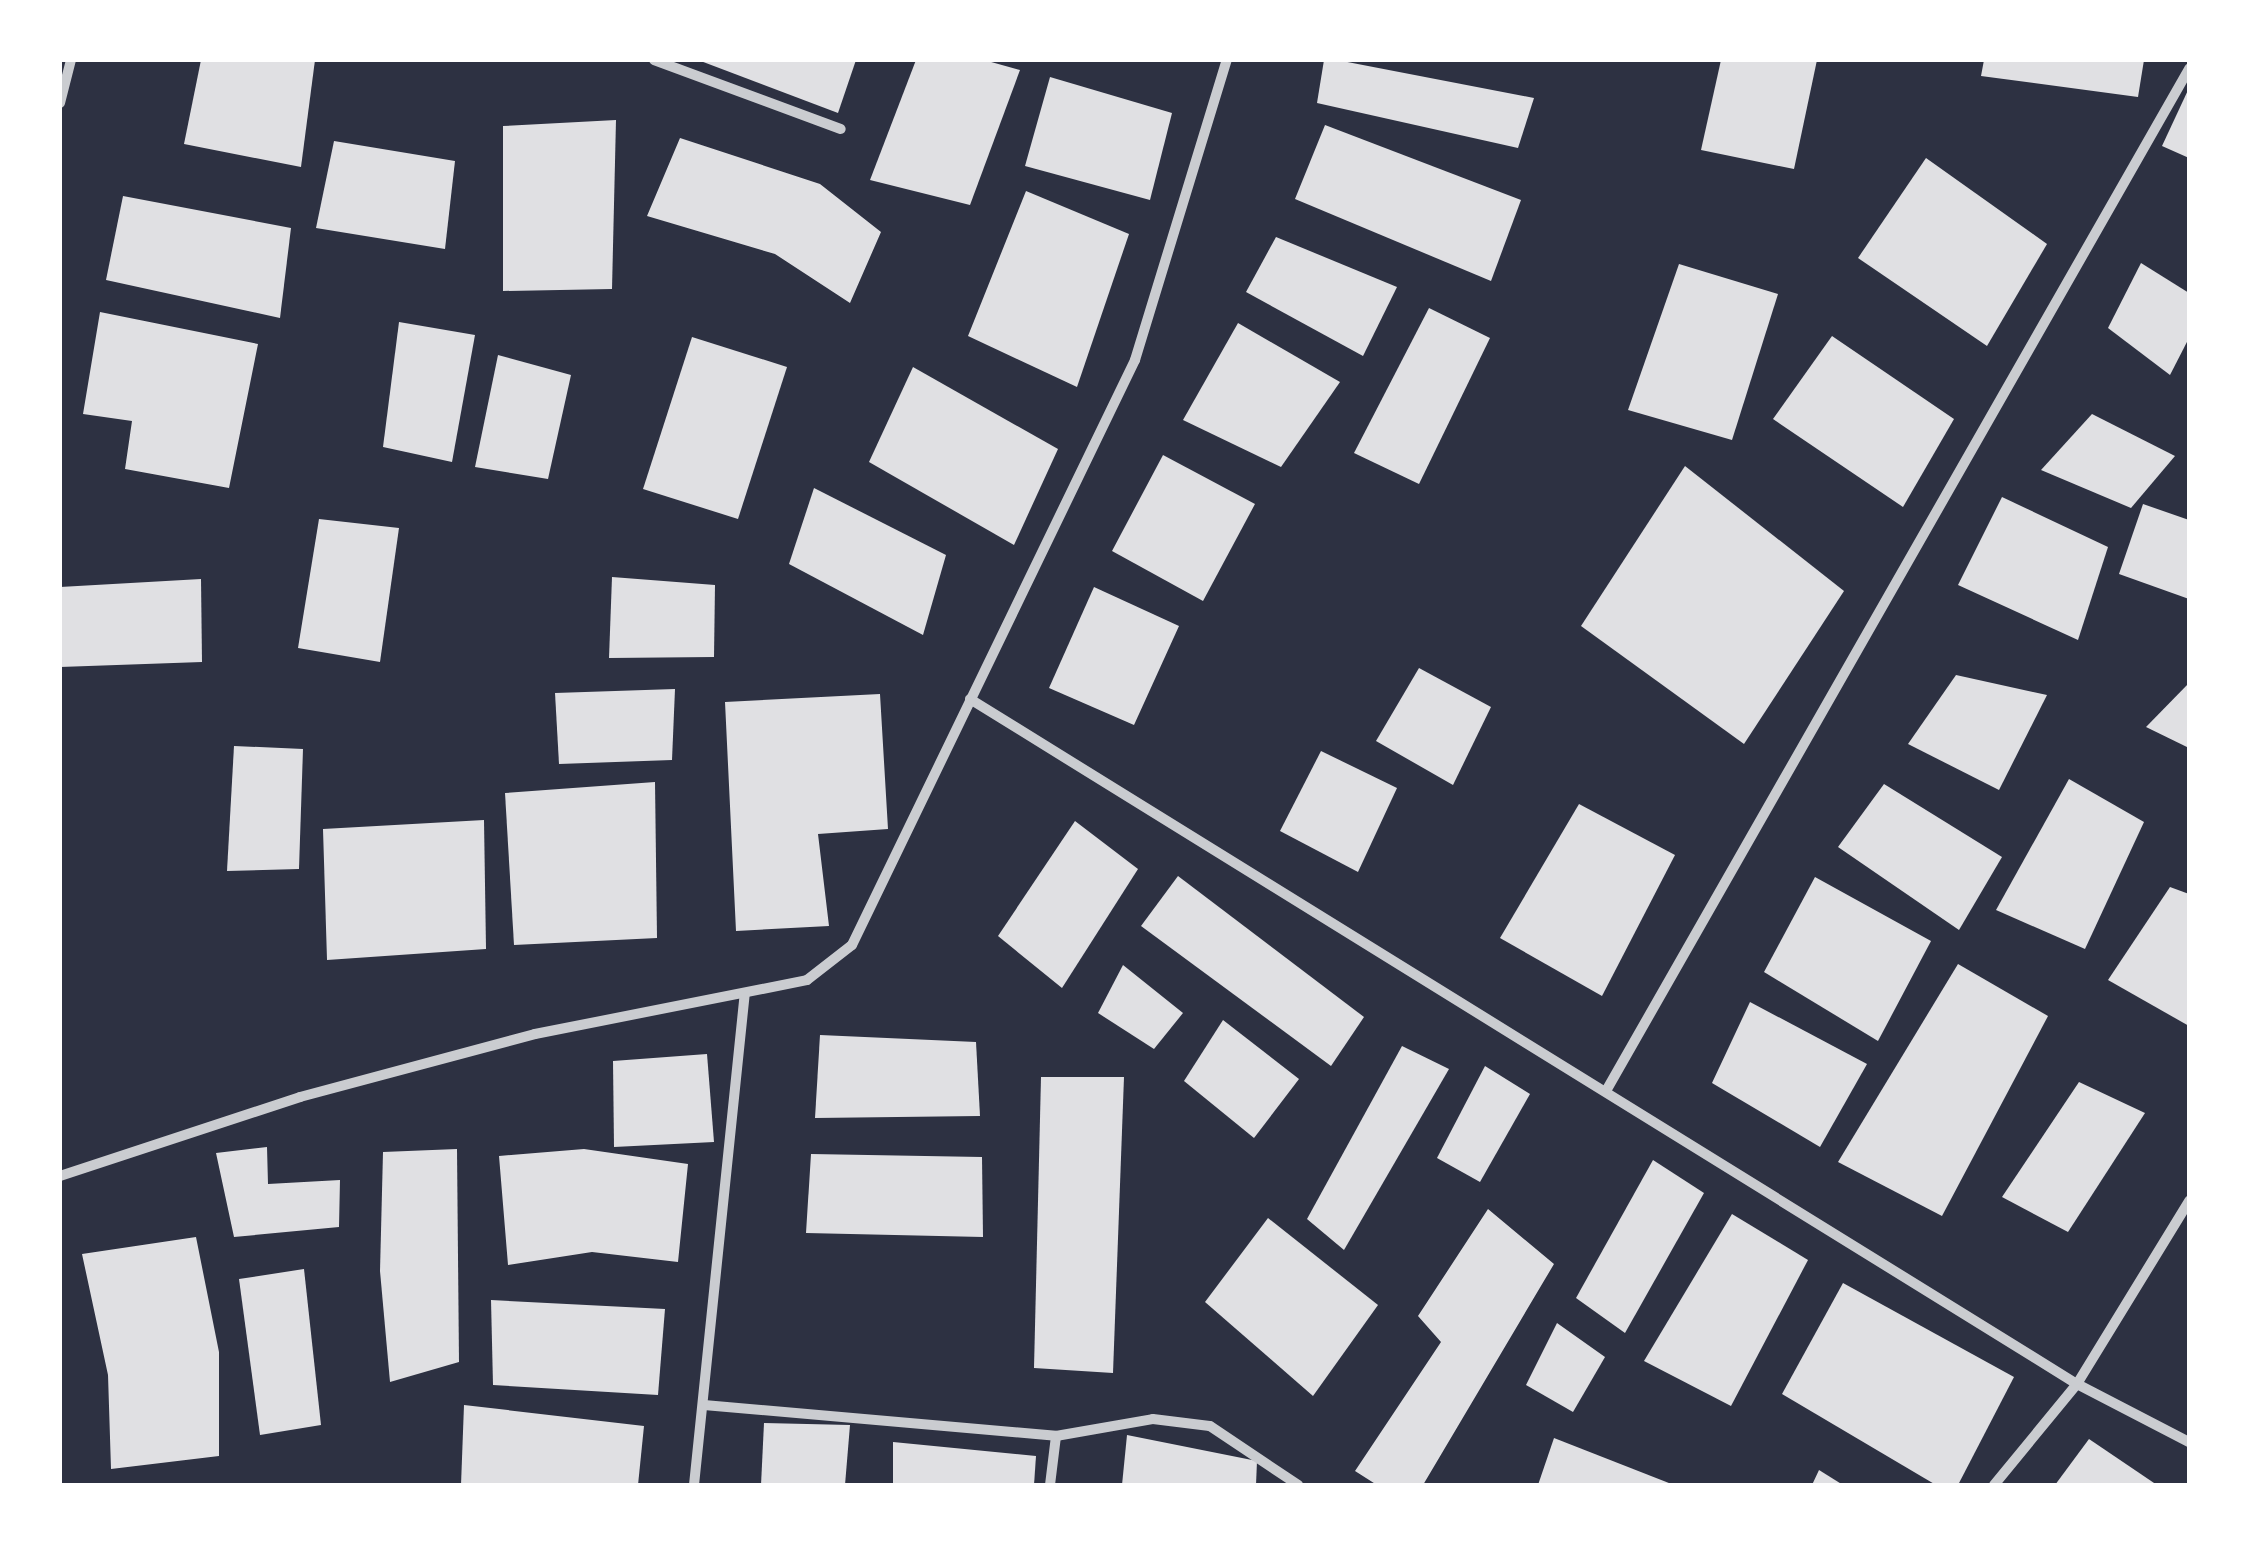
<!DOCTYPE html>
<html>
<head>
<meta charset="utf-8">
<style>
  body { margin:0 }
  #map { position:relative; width:2249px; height:1545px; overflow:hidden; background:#2d3142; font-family:Overpass,sans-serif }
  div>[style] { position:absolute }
  .building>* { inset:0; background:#e0e0e3 }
  .minor>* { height:10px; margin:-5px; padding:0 5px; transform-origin:5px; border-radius:5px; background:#caccd0 }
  span { translate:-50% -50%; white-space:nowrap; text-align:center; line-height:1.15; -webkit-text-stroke:8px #fff; paint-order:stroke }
  .frame { position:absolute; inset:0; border:62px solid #fff; pointer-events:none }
</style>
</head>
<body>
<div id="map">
  <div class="building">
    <div style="clip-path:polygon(201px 60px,315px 60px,301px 167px,184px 144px)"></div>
    <div style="clip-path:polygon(698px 60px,856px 60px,838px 113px)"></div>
    <div style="clip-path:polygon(916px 60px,984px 60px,1020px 70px,970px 205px,870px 180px)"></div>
    <div style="clip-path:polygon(1324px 60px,1337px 60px,1534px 98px,1518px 148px,1317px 103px)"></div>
    <div style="clip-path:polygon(1721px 60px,1817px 60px,1794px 169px,1701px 150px)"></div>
    <div style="clip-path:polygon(1984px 60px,2144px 60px,2138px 97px,1981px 76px)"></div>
    <div style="clip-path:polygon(1050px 77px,1172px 113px,1150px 200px,1025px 166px)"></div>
    <div style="clip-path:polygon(2189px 88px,2189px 158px,2162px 146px)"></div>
    <div style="clip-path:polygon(616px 120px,612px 289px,503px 291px,503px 126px)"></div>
    <div style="clip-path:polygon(1325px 125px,1521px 200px,1491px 281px,1295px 199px)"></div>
    <div style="clip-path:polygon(680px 138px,820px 184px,881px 232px,850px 303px,775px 254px,647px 216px)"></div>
    <div style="clip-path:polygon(334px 141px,455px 161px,445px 249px,316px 228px)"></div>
    <div style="clip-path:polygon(1926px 158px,2047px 244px,1987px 346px,1858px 258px)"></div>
    <div style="clip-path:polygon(1026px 191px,1129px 234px,1077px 387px,968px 336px)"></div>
    <div style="clip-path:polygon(123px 196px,291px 228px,280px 318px,106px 280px)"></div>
    <div style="clip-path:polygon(1276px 237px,1397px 287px,1363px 356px,1246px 292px)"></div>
    <div style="clip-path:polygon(2141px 263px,2189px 293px,2189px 338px,2170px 375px,2108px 328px)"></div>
    <div style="clip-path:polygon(1679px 264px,1778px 294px,1732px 440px,1628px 410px)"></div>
    <div style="clip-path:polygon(1429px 308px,1490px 338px,1419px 484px,1354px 453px)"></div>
    <div style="clip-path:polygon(100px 312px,258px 344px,229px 488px,125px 469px,132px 421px,83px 414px)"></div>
    <div style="clip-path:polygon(399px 322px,475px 335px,452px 462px,383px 447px)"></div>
    <div style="clip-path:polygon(1238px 323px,1340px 382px,1281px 467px,1183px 420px)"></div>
    <div style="clip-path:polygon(1832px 336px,1954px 419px,1903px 507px,1773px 419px)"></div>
    <div style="clip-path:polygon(692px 337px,787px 367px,738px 519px,643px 489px)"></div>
    <div style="clip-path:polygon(498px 355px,571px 375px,548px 479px,475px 467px)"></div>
    <div style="clip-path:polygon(913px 367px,1058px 449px,1014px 545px,869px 462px)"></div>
    <div style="clip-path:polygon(2092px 414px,2175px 456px,2131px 508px,2041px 470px)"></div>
    <div style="clip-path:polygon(1163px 455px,1255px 504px,1203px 601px,1112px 551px)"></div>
    <div style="clip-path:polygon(1685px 466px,1844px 591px,1744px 744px,1581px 626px)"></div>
    <div style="clip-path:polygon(814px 488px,946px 555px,923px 635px,789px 564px)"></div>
    <div style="clip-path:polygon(2002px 497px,2108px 547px,2078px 640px,1958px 585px)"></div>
    <div style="clip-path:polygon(2143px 504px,2189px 520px,2189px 599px,2119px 574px)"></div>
    <div style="clip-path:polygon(319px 519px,399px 528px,380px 662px,298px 648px)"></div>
    <div style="clip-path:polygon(612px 577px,715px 585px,714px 657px,609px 658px)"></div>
    <div style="clip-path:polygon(201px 579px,202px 662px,60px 667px,60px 587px)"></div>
    <div style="clip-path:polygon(1094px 587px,1179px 626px,1134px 725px,1049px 688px)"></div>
    <div style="clip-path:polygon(1419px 668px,1491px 707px,1453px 785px,1376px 741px)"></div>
    <div style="clip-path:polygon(1956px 675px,2047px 695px,1999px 790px,1908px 744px)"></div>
    <div style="clip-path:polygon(2189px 683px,2189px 748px,2146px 727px)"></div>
    <div style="clip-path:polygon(675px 689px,672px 760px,559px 764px,555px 693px)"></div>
    <div style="clip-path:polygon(880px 694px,888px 829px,818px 834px,829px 926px,736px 931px,725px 702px)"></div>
    <div style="clip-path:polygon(234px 746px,303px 749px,299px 869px,227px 871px)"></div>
    <div style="clip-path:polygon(1321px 751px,1397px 788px,1358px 872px,1280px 831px)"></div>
    <div style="clip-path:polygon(2069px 779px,2144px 822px,2085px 949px,1996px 910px)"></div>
    <div style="clip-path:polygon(655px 782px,657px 938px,514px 945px,505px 793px)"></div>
    <div style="clip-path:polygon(1884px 784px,2002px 857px,1959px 930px,1838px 847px)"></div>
    <div style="clip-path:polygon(1579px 804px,1675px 855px,1602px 996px,1500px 938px)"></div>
    <div style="clip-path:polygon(484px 820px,486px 949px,327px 960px,323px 829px)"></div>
    <div style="clip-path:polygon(1075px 821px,1138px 869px,1062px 988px,998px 936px)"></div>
    <div style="clip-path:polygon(1178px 876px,1364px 1017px,1331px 1066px,1141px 926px)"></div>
    <div style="clip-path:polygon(1815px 877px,1931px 941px,1878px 1041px,1764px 972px)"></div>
    <div style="clip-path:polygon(2170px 887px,2189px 894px,2189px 1026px,2108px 980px)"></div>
    <div style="clip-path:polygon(1958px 964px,2048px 1016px,1942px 1216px,1838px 1162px)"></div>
    <div style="clip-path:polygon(1123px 965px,1183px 1013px,1154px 1049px,1098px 1013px)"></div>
    <div style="clip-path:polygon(1750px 1002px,1867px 1064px,1820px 1147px,1712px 1083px)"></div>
    <div style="clip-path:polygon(1223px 1020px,1299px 1079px,1254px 1138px,1184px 1081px)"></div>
    <div style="clip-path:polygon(820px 1035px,976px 1042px,980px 1116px,815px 1118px)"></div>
    <div style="clip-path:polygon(1402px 1046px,1449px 1069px,1344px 1250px,1307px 1219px)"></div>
    <div style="clip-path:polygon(707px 1054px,714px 1142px,614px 1147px,613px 1061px)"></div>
    <div style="clip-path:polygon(1485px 1066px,1530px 1094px,1480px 1182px,1437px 1158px)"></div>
    <div style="clip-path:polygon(1041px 1077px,1124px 1077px,1113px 1373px,1034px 1368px)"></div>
    <div style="clip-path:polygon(2079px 1082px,2145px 1113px,2068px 1232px,2002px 1197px)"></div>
    <div style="clip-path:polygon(267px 1147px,268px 1184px,340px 1180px,339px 1227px,234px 1237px,216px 1153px)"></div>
    <div style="clip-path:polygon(457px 1149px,459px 1362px,390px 1382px,380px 1271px,383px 1152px)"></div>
    <div style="clip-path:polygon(584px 1149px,688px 1164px,678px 1262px,592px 1252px,508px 1265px,499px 1156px)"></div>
    <div style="clip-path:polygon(811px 1154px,982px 1157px,983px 1237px,806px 1233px)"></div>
    <div style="clip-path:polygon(1653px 1160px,1704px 1193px,1625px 1333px,1576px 1298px)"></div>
    <div style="clip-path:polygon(1488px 1209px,1554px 1264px,1423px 1485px,1377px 1485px,1355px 1471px,1441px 1342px,1418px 1316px)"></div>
    <div style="clip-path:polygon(1732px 1214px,1808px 1260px,1731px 1406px,1644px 1361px)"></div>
    <div style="clip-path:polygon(1268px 1218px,1378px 1305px,1313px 1396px,1205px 1302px)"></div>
    <div style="clip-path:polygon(196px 1237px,219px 1352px,219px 1456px,111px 1469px,108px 1375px,82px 1254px)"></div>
    <div style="clip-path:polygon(304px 1269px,321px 1425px,260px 1435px,239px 1279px)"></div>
    <div style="clip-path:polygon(1843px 1283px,2014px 1377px,1958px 1485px,1936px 1485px,1782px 1394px)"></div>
    <div style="clip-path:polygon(491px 1300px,665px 1309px,658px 1395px,493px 1385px)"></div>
    <div style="clip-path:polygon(1557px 1323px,1605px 1357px,1573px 1412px,1526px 1385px)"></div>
    <div style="clip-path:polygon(464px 1405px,644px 1426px,638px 1485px,461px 1485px)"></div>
    <div style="clip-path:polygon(764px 1423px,850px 1425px,845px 1485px,761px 1485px)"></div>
    <div style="clip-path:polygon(1127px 1435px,1257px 1461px,1256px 1485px,1122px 1485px)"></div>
    <div style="clip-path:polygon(1554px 1438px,1674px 1485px,1538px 1485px)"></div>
    <div style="clip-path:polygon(2089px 1439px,2157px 1485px,2055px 1485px)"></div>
    <div style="clip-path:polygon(893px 1442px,1036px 1456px,1034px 1485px,893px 1485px)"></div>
    <div style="clip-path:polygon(1819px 1470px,1843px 1485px,1812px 1485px)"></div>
  </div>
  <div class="minor">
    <div style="left:654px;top:60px;width:199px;rotate:20.3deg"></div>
    <div style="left:60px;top:103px;width:44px;rotate:-75.7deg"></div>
    <div style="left:970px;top:699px;width:1302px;rotate:31.75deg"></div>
    <div style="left:2077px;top:1384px;width:126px;rotate:27.4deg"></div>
    <div style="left:1606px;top:1091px;width:1177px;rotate:-60.3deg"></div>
    <div style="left:60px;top:1176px;width:253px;rotate:-18.2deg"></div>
    <div style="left:300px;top:1097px;width:243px;rotate:-15deg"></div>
    <div style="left:535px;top:1034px;width:277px;rotate:-11.2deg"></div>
    <div style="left:807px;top:980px;width:57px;rotate:-37.9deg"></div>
    <div style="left:852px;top:945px;width:650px;rotate:-64.18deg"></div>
    <div style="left:1135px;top:360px;width:314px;rotate:-73deg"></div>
    <div style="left:704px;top:1405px;width:353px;rotate:5deg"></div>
    <div style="left:1056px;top:1436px;width:98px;rotate:-9.9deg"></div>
    <div style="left:1153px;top:1419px;width:57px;rotate:7deg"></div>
    <div style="left:1210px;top:1426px;width:106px;rotate:33.8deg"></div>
    <div style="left:694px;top:1485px;width:493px;rotate:-84.1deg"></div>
    <div style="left:1050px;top:1485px;width:49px;rotate:-83deg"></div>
    <div style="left:1994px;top:1485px;width:131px;rotate:-50.6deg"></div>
    <div style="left:2077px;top:1384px;width:215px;rotate:-58.5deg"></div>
  </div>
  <div class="frame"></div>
</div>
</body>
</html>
